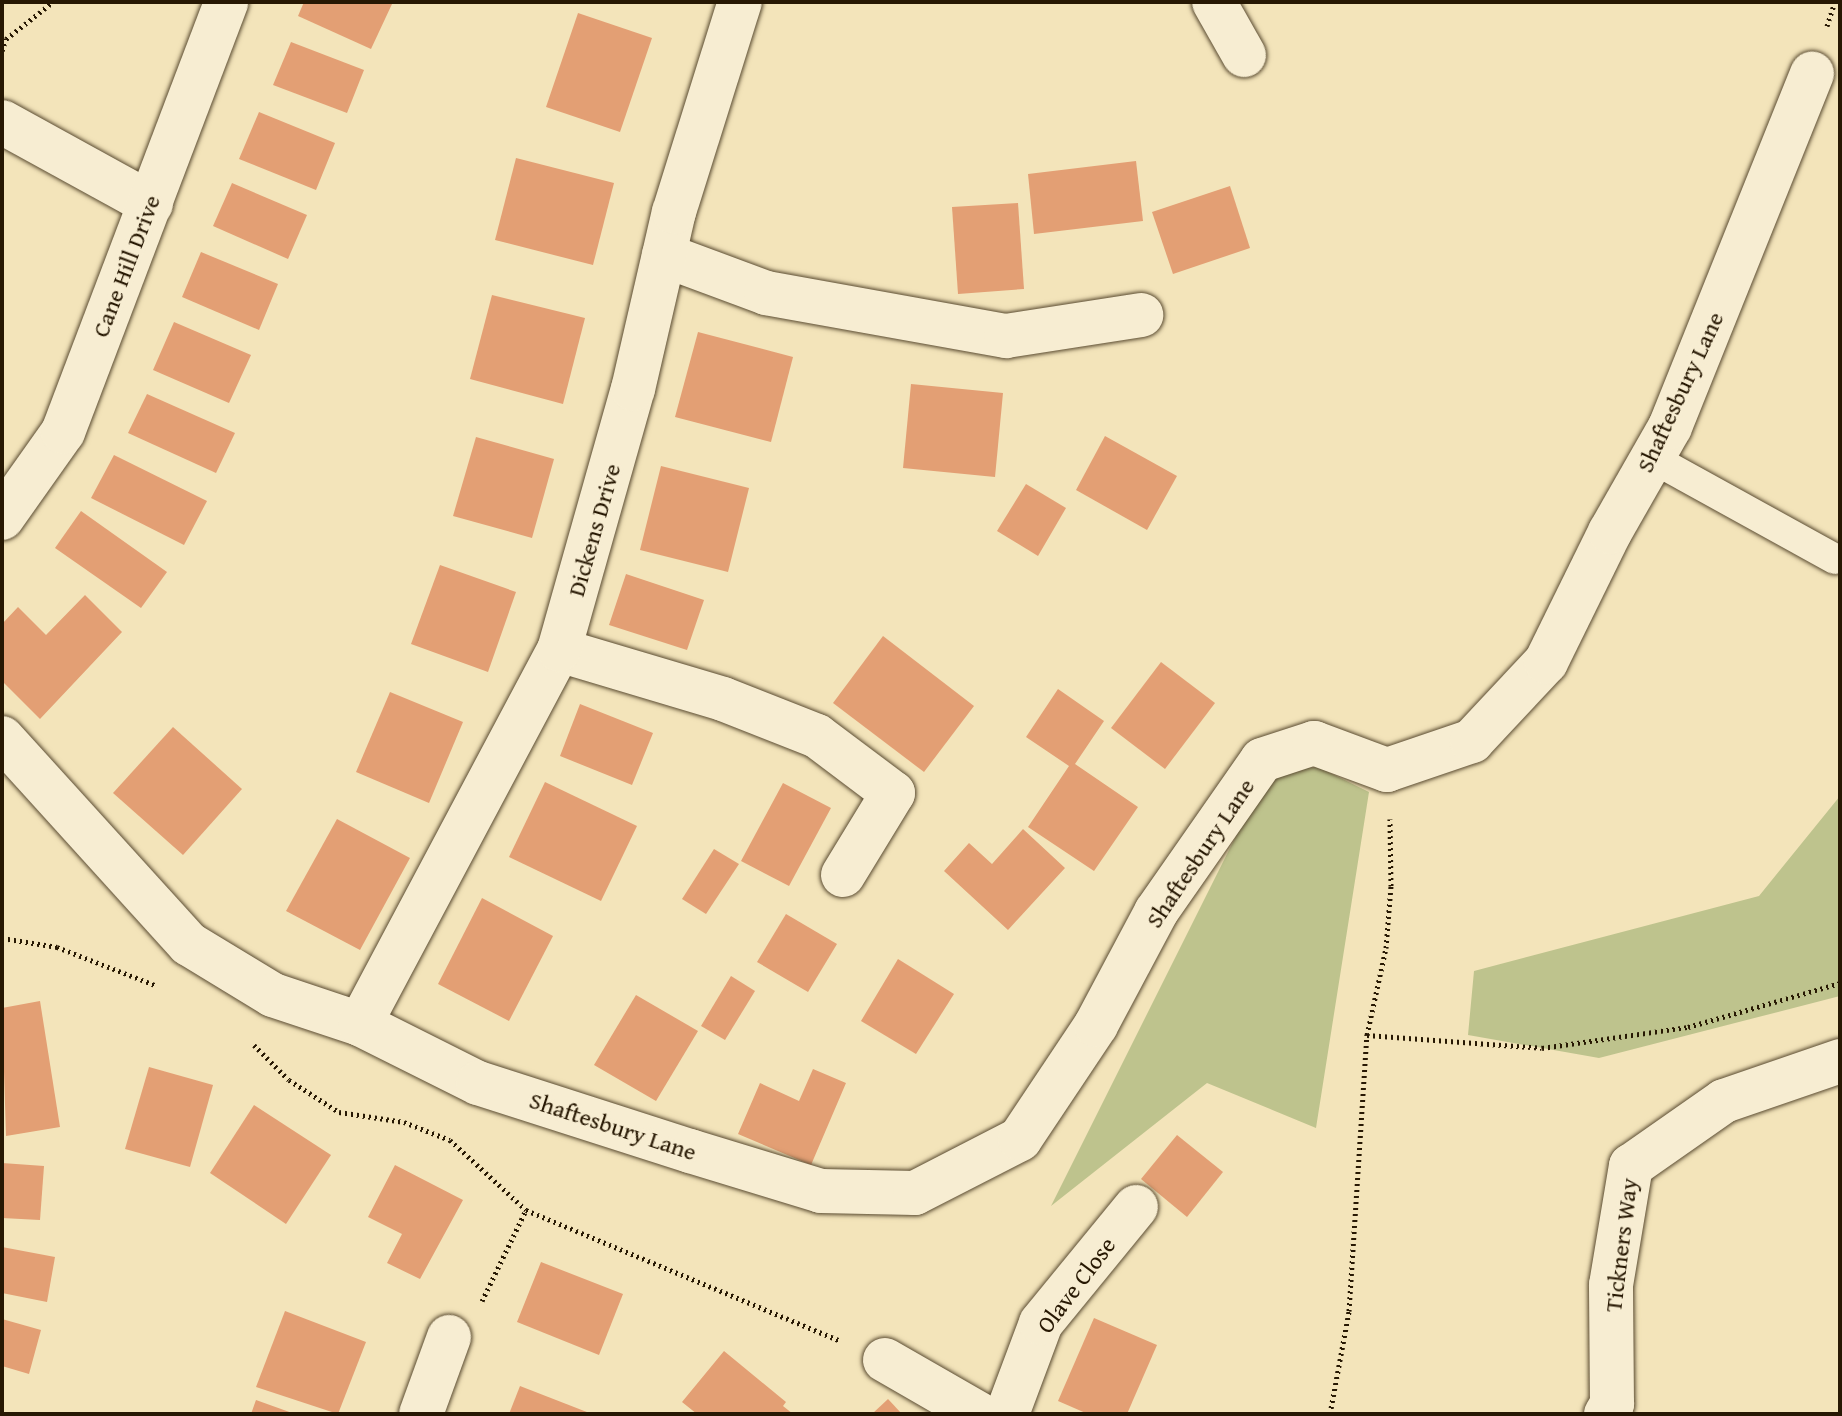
<!DOCTYPE html>
<html>
<head>
<meta charset="utf-8">
<style>
  body { margin:0 }
  #map { position:relative; width:1842px; height:1416px; overflow:hidden; background:#f3e4ba; font-family:"Gentium Book Plus",serif }
  div>[style] { position:absolute }
  .green>* { inset:0; background:#bec38d }
  .building>* { inset:0; background:#e39f74 }
  .path>* { height:5px; margin-top:-2.5px; transform-origin:0; background:repeating-linear-gradient(90deg,#271803 0 2px,transparent 0 6px) }
  .roads { filter:drop-shadow(0 0 2px #5a4b31) drop-shadow(0 0 2px #5a4b31) }
  .service>* { height:30px; margin:-15px; padding:0 15px; transform-origin:15px; border-radius:15px; background:#f7edd2 }
  .minor>* { height:44px; margin:-22px; padding:0 22px; transform-origin:22px; border-radius:22px; background:#f7edd2 }
  span { translate:-50% -50%; white-space:nowrap; text-align:center; line-height:1.15; -webkit-text-stroke:7px #f7edd2; paint-order:stroke }
  .street-label { font-size:24px; color:#271803 }
  .frame { position:absolute; inset:0; border:4px solid #271803; pointer-events:none }
</style>
</head>
<body>
<div id="map">
  <div class="green">
    <div style="clip-path:polygon(1318px 767px,1369px 792px,1316px 1128px,1207px 1083px,1051px 1206px,1268px 772px)"></div>
    <div style="clip-path:polygon(1840px 796px,1840px 996px,1599px 1058px,1468px 1035px,1474px 971px,1759px 896px)"></div>
  </div>
  <div class="building">
    <div style="clip-path:polygon(304px 2px,389px 2px,392px 4px,371px 49px,298px 16px)"></div>
    <div style="clip-path:polygon(578px 13px,652px 38px,620px 132px,546px 107px)"></div>
    <div style="clip-path:polygon(291px 42px,364px 70px,347px 113px,273px 85px)"></div>
    <div style="clip-path:polygon(259px 112px,335px 143px,316px 190px,239px 159px)"></div>
    <div style="clip-path:polygon(516px 158px,614px 183px,593px 265px,495px 240px)"></div>
    <div style="clip-path:polygon(1136px 161px,1143px 221px,1034px 234px,1028px 174px)"></div>
    <div style="clip-path:polygon(232px 183px,307px 215px,288px 259px,213px 226px)"></div>
    <div style="clip-path:polygon(1230px 186px,1250px 248px,1173px 274px,1152px 212px)"></div>
    <div style="clip-path:polygon(1018px 203px,1024px 289px,958px 294px,952px 207px)"></div>
    <div style="clip-path:polygon(201px 252px,278px 284px,259px 330px,182px 297px)"></div>
    <div style="clip-path:polygon(492px 295px,585px 318px,563px 404px,470px 379px)"></div>
    <div style="clip-path:polygon(174px 322px,251px 355px,229px 403px,153px 370px)"></div>
    <div style="clip-path:polygon(698px 332px,793px 357px,771px 442px,675px 417px)"></div>
    <div style="clip-path:polygon(911px 384px,1003px 393px,995px 477px,903px 468px)"></div>
    <div style="clip-path:polygon(147px 394px,235px 433px,216px 473px,128px 433px)"></div>
    <div style="clip-path:polygon(1105px 436px,1177px 476px,1147px 530px,1076px 490px)"></div>
    <div style="clip-path:polygon(476px 437px,554px 459px,532px 538px,453px 516px)"></div>
    <div style="clip-path:polygon(114px 455px,207px 501px,184px 545px,91px 498px)"></div>
    <div style="clip-path:polygon(661px 466px,749px 488px,728px 572px,640px 550px)"></div>
    <div style="clip-path:polygon(1026px 484px,1066px 508px,1038px 556px,997px 531px)"></div>
    <div style="clip-path:polygon(81px 511px,167px 572px,141px 608px,55px 548px)"></div>
    <div style="clip-path:polygon(440px 565px,516px 592px,488px 672px,411px 644px)"></div>
    <div style="clip-path:polygon(626px 574px,704px 600px,687px 650px,609px 625px)"></div>
    <div style="clip-path:polygon(85px 595px,122px 632px,40px 719px,2px 681px,2px 624px,18px 607px,46px 635px)"></div>
    <div style="clip-path:polygon(883px 636px,974px 706px,924px 772px,833px 703px)"></div>
    <div style="clip-path:polygon(1161px 662px,1215px 703px,1165px 769px,1111px 728px)"></div>
    <div style="clip-path:polygon(1058px 689px,1104px 721px,1075px 764px,1138px 807px,1094px 871px,1028px 827px,1069px 766px,1026px 737px)"></div>
    <div style="clip-path:polygon(390px 692px,463px 722px,429px 803px,356px 772px)"></div>
    <div style="clip-path:polygon(580px 704px,653px 733px,632px 785px,560px 756px)"></div>
    <div style="clip-path:polygon(173px 727px,242px 789px,183px 855px,113px 793px)"></div>
    <div style="clip-path:polygon(545px 782px,637px 826px,601px 901px,509px 857px)"></div>
    <div style="clip-path:polygon(783px 783px,831px 808px,789px 886px,741px 861px)"></div>
    <div style="clip-path:polygon(337px 819px,410px 858px,360px 950px,286px 911px)"></div>
    <div style="clip-path:polygon(1023px 829px,1065px 868px,1008px 930px,944px 871px,969px 843px,992px 864px)"></div>
    <div style="clip-path:polygon(714px 849px,739px 864px,706px 914px,682px 899px)"></div>
    <div style="clip-path:polygon(482px 898px,553px 936px,509px 1021px,438px 984px)"></div>
    <div style="clip-path:polygon(786px 914px,837px 944px,808px 992px,757px 962px)"></div>
    <div style="clip-path:polygon(898px 959px,954px 994px,916px 1054px,861px 1021px)"></div>
    <div style="clip-path:polygon(731px 976px,755px 991px,725px 1040px,701px 1026px)"></div>
    <div style="clip-path:polygon(636px 995px,698px 1031px,656px 1101px,594px 1065px)"></div>
    <div style="clip-path:polygon(40px 1001px,60px 1127px,6px 1136px,2px 1008px)"></div>
    <div style="clip-path:polygon(149px 1067px,213px 1085px,190px 1167px,125px 1149px)"></div>
    <div style="clip-path:polygon(813px 1069px,846px 1083px,811px 1165px,738px 1134px,760px 1083px,799px 1101px)"></div>
    <div style="clip-path:polygon(254px 1105px,331px 1155px,286px 1224px,210px 1173px)"></div>
    <div style="clip-path:polygon(1177px 1135px,1223px 1172px,1187px 1217px,1141px 1179px)"></div>
    <div style="clip-path:polygon(2px 1163px,44px 1166px,40px 1220px,2px 1218px)"></div>
    <div style="clip-path:polygon(395px 1165px,463px 1200px,420px 1279px,387px 1263px,402px 1234px,368px 1217px)"></div>
    <div style="clip-path:polygon(2px 1247px,55px 1257px,47px 1302px,2px 1293px)"></div>
    <div style="clip-path:polygon(541px 1262px,623px 1294px,599px 1355px,517px 1322px)"></div>
    <div style="clip-path:polygon(285px 1311px,366px 1342px,338px 1414px,256px 1387px)"></div>
    <div style="clip-path:polygon(1094px 1318px,1157px 1345px,1127px 1414px,1088px 1414px,1058px 1401px)"></div>
    <div style="clip-path:polygon(2px 1319px,41px 1330px,29px 1374px,2px 1366px)"></div>
    <div style="clip-path:polygon(724px 1351px,786px 1402px,783px 1406px,793px 1414px,697px 1414px,682px 1402px)"></div>
    <div style="clip-path:polygon(520px 1386px,592px 1414px,509px 1414px)"></div>
    <div style="clip-path:polygon(888px 1399px,902px 1414px,872px 1414px)"></div>
    <div style="clip-path:polygon(256px 1400px,295px 1414px,251px 1414px)"></div>
  </div>
  <div class="path">
    <div style="left:1827px;top:26px;width:25px;rotate:-72deg"></div>
    <div style="left:2px;top:51px;width:13px;rotate:-72deg"></div>
    <div style="left:6px;top:39px;width:60px;rotate:-38.2deg"></div>
    <div style="left:2px;top:938px;width:56px;rotate:9.3deg"></div>
    <div style="left:57px;top:947px;width:105px;rotate:21.2deg"></div>
    <div style="left:1367px;top:1035px;width:175px;rotate:4.2deg"></div>
    <div style="left:1542px;top:1048px;width:148px;rotate:-8.2deg"></div>
    <div style="left:1688px;top:1027px;width:158px;rotate:-16.1deg"></div>
    <div style="left:254px;top:1045px;width:49px;rotate:45deg"></div>
    <div style="left:289px;top:1080px;width:59px;rotate:32.6deg"></div>
    <div style="left:339px;top:1112px;width:66px;rotate:8.7deg"></div>
    <div style="left:404px;top:1122px;width:49px;rotate:21.4deg"></div>
    <div style="left:450px;top:1140px;width:103px;rotate:42.6deg"></div>
    <div style="left:482px;top:1301px;width:101px;rotate:-64.2deg"></div>
    <div style="left:526px;top:1210px;width:340px;rotate:22.6deg"></div>
    <div style="left:1330px;top:1414px;width:105px;rotate:-79.5deg"></div>
    <div style="left:1349px;top:1311px;width:277px;rotate:-86.3deg"></div>
    <div style="left:1367px;top:1035px;width:89px;rotate:-77.7deg"></div>
    <div style="left:1386px;top:948px;width:62px;rotate:-85.4deg"></div>
    <div style="left:1391px;top:886px;width:67px;rotate:-90.9deg"></div>
  </div>
  <div class="roads">
    <div class="service">
      <div style="left:1652px;top:458px;width:209px;rotate:28.9deg"></div>
    </div>
    <div class="minor">
      <div style="left:1214px;top:2px;width:61px;rotate:60.5deg"></div>
      <div style="left:2px;top:122px;width:170px;rotate:28.8deg"></div>
      <div style="left:664px;top:255px;width:109px;rotate:20.4deg"></div>
      <div style="left:766px;top:293px;width:244px;rotate:10.2deg"></div>
      <div style="left:1006px;top:336px;width:137px;rotate:-8.8deg"></div>
      <div style="left:2px;top:518px;width:105px;rotate:-54.7deg"></div>
      <div style="left:63px;top:432px;width:460px;rotate:-69.2deg"></div>
      <div style="left:559px;top:650px;width:171px;rotate:16.6deg"></div>
      <div style="left:723px;top:699px;width:101px;rotate:21.5deg"></div>
      <div style="left:817px;top:736px;width:95px;rotate:36.9deg"></div>
      <div style="left:893px;top:793px;width:96px;rotate:121.4deg"></div>
      <div style="left:2px;top:738px;width:278px;rotate:47.8deg"></div>
      <div style="left:189px;top:944px;width:98px;rotate:31.3deg"></div>
      <div style="left:273px;top:995px;width:92px;rotate:18.4deg"></div>
      <div style="left:360px;top:1024px;width:132px;rotate:26.6deg"></div>
      <div style="left:478px;top:1083px;width:223px;rotate:17.8deg"></div>
      <div style="left:690px;top:1151px;width:137px;rotate:17deg"></div>
      <div style="left:821px;top:1191px;width:94px;rotate:1.2deg"></div>
      <div style="left:915px;top:1193px;width:118px;rotate:-27.2deg"></div>
      <div style="left:1020px;top:1139px;width:137px;rotate:-56.3deg"></div>
      <div style="left:1096px;top:1025px;width:128px;rotate:-62deg"></div>
      <div style="left:1156px;top:912px;width:185px;rotate:-55.1deg"></div>
      <div style="left:1262px;top:760px;width:55px;rotate:-18.1deg"></div>
      <div style="left:1314px;top:743px;width:78px;rotate:20.3deg"></div>
      <div style="left:1387px;top:770px;width:90px;rotate:-18.8deg"></div>
      <div style="left:1472px;top:741px;width:108px;rotate:-46.9deg"></div>
      <div style="left:1546px;top:662px;width:145px;rotate:-63.8deg"></div>
      <div style="left:1610px;top:532px;width:121px;rotate:-60.3deg"></div>
      <div style="left:1670px;top:427px;width:381px;rotate:-68.1deg"></div>
      <div style="left:360px;top:1024px;width:424px;rotate:-62deg"></div>
      <div style="left:559px;top:650px;width:271px;rotate:-74.2deg"></div>
      <div style="left:633px;top:389px;width:182px;rotate:-77deg"></div>
      <div style="left:674px;top:212px;width:220px;rotate:-72.6deg"></div>
      <div style="left:885px;top:1360px;width:108px;rotate:29.9deg"></div>
      <div style="left:421px;top:1414px;width:82px;rotate:-70deg"></div>
      <div style="left:1007px;top:1414px;width:97px;rotate:-69.5deg"></div>
      <div style="left:1041px;top:1323px;width:150px;rotate:-50.7deg"></div>
      <div style="left:1606px;top:1414px;width:12px;rotate:-59deg"></div>
      <div style="left:1612px;top:1404px;width:119px;rotate:-90.5deg"></div>
      <div style="left:1611px;top:1285px;width:121px;rotate:-80.5deg"></div>
      <div style="left:1631px;top:1166px;width:113px;rotate:-35deg"></div>
      <div style="left:1724px;top:1101px;width:123px;rotate:-19deg"></div>
    </div>
  </div>
  <div class="street-label">
    <span style="left:126px;top:266px;rotate:-69deg">Cane Hill Drive</span>
    <span style="left:1680px;top:392px;rotate:-65deg">Shaftesbury Lane</span>
    <span style="left:594px;top:530px;rotate:-74deg">Dickens Drive</span>
    <span style="left:1200px;top:853px;rotate:-56deg">Shaftesbury Lane</span>
    <span style="left:613px;top:1126px;rotate:18deg">Shaftesbury Lane</span>
    <span style="left:1621px;top:1245px;rotate:-83deg">Tickners Way</span>
    <span style="left:1076px;top:1285px;rotate:-53deg">Olave Close</span>
  </div>
  <div class="frame"></div>
</div>
</body>
</html>
